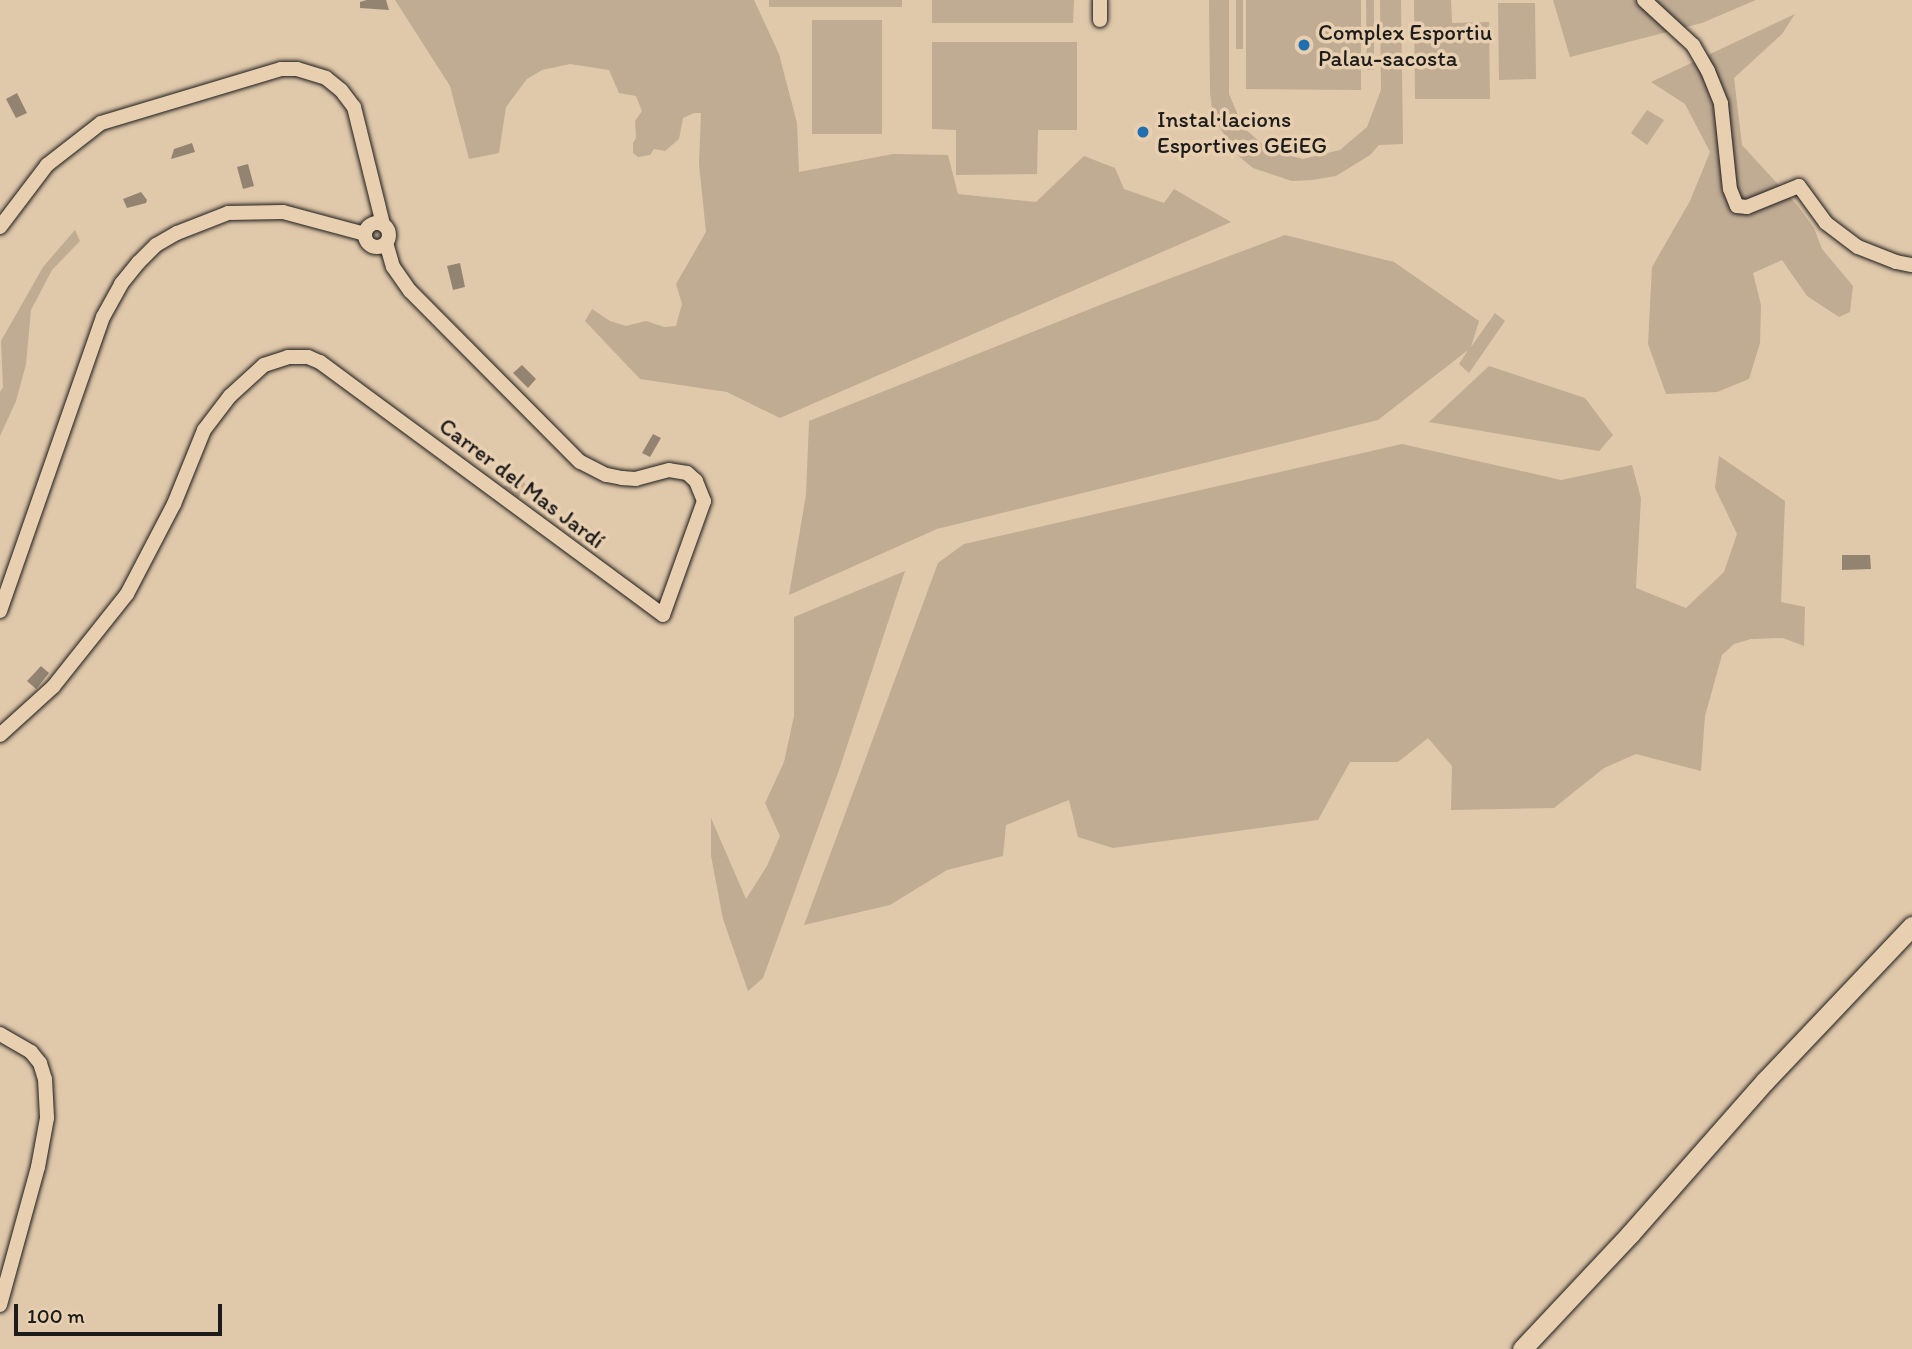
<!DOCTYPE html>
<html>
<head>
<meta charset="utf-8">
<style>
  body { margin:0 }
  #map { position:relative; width:1912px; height:1349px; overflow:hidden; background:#e0c8aa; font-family:Itim,sans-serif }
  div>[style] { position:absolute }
  .green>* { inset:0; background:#c0ab93 }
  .water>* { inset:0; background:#938472 }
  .roads { filter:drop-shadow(0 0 2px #1c1c1c) drop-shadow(0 0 2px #1c1c1c) }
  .minor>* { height:14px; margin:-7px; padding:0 7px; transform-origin:7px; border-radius:7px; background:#e8cfb0 }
  .minor>.ring { margin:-7px; padding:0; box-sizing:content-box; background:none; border:14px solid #e8cfb0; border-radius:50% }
  .highway>* { height:19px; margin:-9.5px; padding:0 9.5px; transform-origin:9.5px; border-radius:9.5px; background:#e8cfb0 }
  .dots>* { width:19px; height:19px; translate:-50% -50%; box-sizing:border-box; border:4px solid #e8cfb0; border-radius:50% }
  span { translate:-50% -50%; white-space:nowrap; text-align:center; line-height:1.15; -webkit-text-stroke:7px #e8cfb0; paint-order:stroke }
  .poi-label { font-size:23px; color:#1c1c1c }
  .left { translate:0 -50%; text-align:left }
  .street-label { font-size:23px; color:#1c1c1c }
  .scale { position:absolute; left:14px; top:1304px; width:208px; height:32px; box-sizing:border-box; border:4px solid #1c1c1c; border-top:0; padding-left:9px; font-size:21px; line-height:24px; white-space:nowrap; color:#1c1c1c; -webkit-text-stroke:5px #e8cfb0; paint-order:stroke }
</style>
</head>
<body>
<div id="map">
  <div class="green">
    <div style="clip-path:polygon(395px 0,754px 0,779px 54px,797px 123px,799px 172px,893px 154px,948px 155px,958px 194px,1036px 202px,1084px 156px,1115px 168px,1124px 189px,1164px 203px,1174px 189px,1231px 222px,780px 418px,727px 392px,640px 379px,585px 321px,592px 309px,610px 321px,626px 326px,646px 321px,664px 327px,676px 326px,682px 304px,676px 284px,706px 232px,699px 164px,701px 113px,694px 113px,683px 118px,679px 139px,665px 151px,654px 149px,650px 155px,638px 157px,633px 153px,633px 143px,636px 138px,635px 121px,642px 111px,636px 96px,619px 93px,609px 70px,570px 64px,542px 70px,527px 79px,506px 107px,499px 153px,469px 159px,450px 86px)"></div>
    <div style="clip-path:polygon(769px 0,902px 0,902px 7px,769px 7px)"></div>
    <div style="clip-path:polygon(932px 0,1074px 0,1073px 23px,932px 23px)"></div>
    <div style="clip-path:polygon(1209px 0,1229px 0,1229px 94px,1243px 127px,1270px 151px,1303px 159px,1340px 150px,1367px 127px,1381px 90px,1380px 0,1401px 0,1403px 144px,1379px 145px,1370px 155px,1336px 176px,1312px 180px,1292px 181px,1253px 168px,1236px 154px,1213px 116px,1210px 93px)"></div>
    <div style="clip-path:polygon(1236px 0,1243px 0,1243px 49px,1236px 49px)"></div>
    <div style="clip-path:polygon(1246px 0,1361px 0,1361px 90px,1246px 89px)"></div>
    <div style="clip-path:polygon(1366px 0,1374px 0,1374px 70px,1367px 70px)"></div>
    <div style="clip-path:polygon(1414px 0,1451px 0,1452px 23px,1489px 22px,1490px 99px,1415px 99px)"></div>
    <div style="clip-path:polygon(1553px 0,1756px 0,1702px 23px,1570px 57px)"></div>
    <div style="clip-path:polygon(1498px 3px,1535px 3px,1536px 79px,1499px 80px)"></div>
    <div style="clip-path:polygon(1795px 14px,1782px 34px,1734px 78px,1742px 145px,1797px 205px,1814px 228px,1822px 249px,1853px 286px,1850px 312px,1839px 317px,1807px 296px,1782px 260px,1753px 273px,1761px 305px,1760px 343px,1749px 379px,1717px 392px,1666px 394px,1648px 344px,1652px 267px,1690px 201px,1710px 152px,1685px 104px,1651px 82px)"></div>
    <div style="clip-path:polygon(812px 20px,882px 20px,882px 134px,812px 134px)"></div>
    <div style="clip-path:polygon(932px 42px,1077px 42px,1077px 130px,1038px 130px,1037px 174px,956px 175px,956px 130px,932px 129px)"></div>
    <div style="clip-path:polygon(1647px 110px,1664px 120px,1647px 145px,1631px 133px)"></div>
    <div style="clip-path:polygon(75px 230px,80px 241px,52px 270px,31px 310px,26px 364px,16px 401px,0 436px,0 392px,3px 387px,1px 341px,43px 267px)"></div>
    <div style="clip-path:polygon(1285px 235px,1394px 262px,1479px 321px,1471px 347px,1495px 313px,1505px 321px,1469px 373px,1459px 364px,1468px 350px,1378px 420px,937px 529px,789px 595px,806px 495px,809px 421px,1105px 303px)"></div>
    <div style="clip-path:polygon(1489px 366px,1585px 398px,1613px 435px,1599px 451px,1429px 422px)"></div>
    <div style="clip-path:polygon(1402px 444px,1561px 480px,1632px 465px,1641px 498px,1636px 588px,1686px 608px,1724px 572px,1737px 534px,1715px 488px,1719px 456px,1785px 501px,1781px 602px,1805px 607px,1804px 646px,1783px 638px,1751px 639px,1734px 644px,1722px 655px,1705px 716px,1701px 771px,1636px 754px,1604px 768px,1554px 808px,1451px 810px,1452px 766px,1428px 738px,1398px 762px,1350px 762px,1318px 820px,1113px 848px,1078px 837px,1069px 800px,1006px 825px,1003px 856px,947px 870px,890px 905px,804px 925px,938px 563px,964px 544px)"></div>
    <div style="clip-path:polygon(515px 474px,529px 487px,518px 498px,504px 487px)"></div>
    <div style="clip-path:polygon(905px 571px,838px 773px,763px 978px,748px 991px,723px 919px,711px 856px,711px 818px,746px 899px,767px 866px,780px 836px,765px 803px,784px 762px,794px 716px,794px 617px)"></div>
  </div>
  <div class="water">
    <div style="clip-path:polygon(367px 0,386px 0,389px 10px,360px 8px,360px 2px)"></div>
    <div style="clip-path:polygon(17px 93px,27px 113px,16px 118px,6px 99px)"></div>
    <div style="clip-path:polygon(192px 143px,195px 152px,171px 159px,174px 149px)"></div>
    <div style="clip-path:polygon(248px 164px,254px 186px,243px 189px,237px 167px)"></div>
    <div style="clip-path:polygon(141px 192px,147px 200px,146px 203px,127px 208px,123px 199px)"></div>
    <div style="clip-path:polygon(460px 263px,465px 287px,453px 290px,447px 266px)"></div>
    <div style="clip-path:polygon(522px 365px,536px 379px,528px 388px,513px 373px)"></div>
    <div style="clip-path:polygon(653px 434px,661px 438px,650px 457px,642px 453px)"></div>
    <div style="clip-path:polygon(1870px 555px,1871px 569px,1842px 570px,1842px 555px)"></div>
    <div style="clip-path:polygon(41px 666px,49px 673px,36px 689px,27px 681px)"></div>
  </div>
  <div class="roads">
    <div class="minor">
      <div style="left:1100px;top:0;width:20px;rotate:90deg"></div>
      <div style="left:1644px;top:0;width:67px;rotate:42.6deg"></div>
      <div style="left:1693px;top:45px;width:30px;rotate:60deg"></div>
      <div style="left:1708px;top:71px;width:35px;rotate:68deg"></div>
      <div style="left:1721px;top:104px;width:85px;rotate:84deg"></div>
      <div style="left:1730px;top:189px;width:18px;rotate:68deg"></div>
      <div style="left:1737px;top:206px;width:10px;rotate:6deg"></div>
      <div style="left:1747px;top:207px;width:56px;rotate:-22deg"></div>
      <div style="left:1799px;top:186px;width:46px;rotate:53.9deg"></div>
      <div style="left:1826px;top:223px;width:40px;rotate:37deg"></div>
      <div style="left:1858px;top:247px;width:41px;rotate:21.5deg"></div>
      <div style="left:1896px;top:262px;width:16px;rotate:11deg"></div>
      <div class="ring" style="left:365px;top:223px;width:10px;height:10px"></div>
      <div style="left:0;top:227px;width:78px;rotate:-52.8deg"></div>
      <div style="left:47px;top:165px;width:68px;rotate:-37.9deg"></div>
      <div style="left:101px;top:123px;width:188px;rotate:-16.7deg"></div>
      <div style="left:281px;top:69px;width:16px"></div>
      <div style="left:297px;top:69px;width:30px;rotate:17deg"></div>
      <div style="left:326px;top:78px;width:19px;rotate:39deg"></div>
      <div style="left:341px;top:90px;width:21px;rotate:53deg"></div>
      <div style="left:354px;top:107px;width:121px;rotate:76.1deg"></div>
      <div style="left:0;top:611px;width:312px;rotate:-70.7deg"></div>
      <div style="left:103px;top:317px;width:38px;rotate:-61deg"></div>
      <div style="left:121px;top:284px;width:28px;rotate:-51deg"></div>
      <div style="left:139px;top:262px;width:24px;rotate:-45deg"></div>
      <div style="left:156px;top:245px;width:24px;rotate:-30deg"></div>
      <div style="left:177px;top:233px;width:55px;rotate:-21.4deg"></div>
      <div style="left:228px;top:213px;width:55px;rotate:-1deg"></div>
      <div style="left:283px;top:212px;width:85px;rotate:15deg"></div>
      <div style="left:0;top:735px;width:72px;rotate:-42.2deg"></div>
      <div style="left:53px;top:687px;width:119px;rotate:-51.5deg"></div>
      <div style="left:127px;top:594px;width:102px;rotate:-62.4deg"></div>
      <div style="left:174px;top:504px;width:80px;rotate:-67.9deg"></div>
      <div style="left:204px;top:430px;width:43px;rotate:-52.6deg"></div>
      <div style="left:230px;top:396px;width:46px;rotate:-42.4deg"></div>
      <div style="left:264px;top:365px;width:25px;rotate:-18deg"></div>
      <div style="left:288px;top:357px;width:20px"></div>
      <div style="left:308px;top:357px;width:13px;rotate:23deg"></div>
      <div style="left:320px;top:362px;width:426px;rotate:36.4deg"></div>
      <div style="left:663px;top:615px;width:121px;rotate:-70.2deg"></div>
      <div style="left:704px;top:501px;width:22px;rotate:-112deg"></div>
      <div style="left:696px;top:481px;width:12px;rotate:-138deg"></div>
      <div style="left:687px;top:473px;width:18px;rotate:-171deg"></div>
      <div style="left:669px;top:470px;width:34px;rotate:165deg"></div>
      <div style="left:636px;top:479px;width:14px;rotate:-176deg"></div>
      <div style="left:622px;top:478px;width:16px;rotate:-169deg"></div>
      <div style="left:606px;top:475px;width:29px;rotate:-153deg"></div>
      <div style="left:580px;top:462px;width:241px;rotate:-134.8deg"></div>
      <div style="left:410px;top:291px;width:29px;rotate:-125deg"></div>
      <div style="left:393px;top:267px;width:25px;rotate:-106deg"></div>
      <div style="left:0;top:1034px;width:36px;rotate:30deg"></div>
      <div style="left:31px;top:1052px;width:14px;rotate:51deg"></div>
      <div style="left:40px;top:1063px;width:17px;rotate:73deg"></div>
      <div style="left:45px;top:1079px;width:39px;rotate:87deg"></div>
      <div style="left:47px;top:1118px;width:50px;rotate:100.4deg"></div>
      <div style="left:38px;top:1167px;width:143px;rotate:105.4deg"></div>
    </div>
    <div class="highway">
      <div style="left:1522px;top:1349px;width:158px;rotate:-46.8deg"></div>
      <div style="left:1630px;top:1234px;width:204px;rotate:-48.6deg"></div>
      <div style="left:1765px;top:1081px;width:214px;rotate:-46.5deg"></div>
    </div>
  </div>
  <div class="dots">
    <div style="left:1304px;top:45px;background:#1f6fb2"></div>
    <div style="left:1143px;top:132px;background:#1f6fb2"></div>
  </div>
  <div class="poi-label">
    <span class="left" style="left:1318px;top:45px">Complex Esportiu<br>Palau-sacosta</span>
    <span class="left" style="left:1157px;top:132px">Instal·lacions<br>Esportives GEiEG</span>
  </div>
  <div class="street-label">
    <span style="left:522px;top:483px;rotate:37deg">Carrer del Mas Jardí</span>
  </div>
  <div class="scale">100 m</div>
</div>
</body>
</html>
